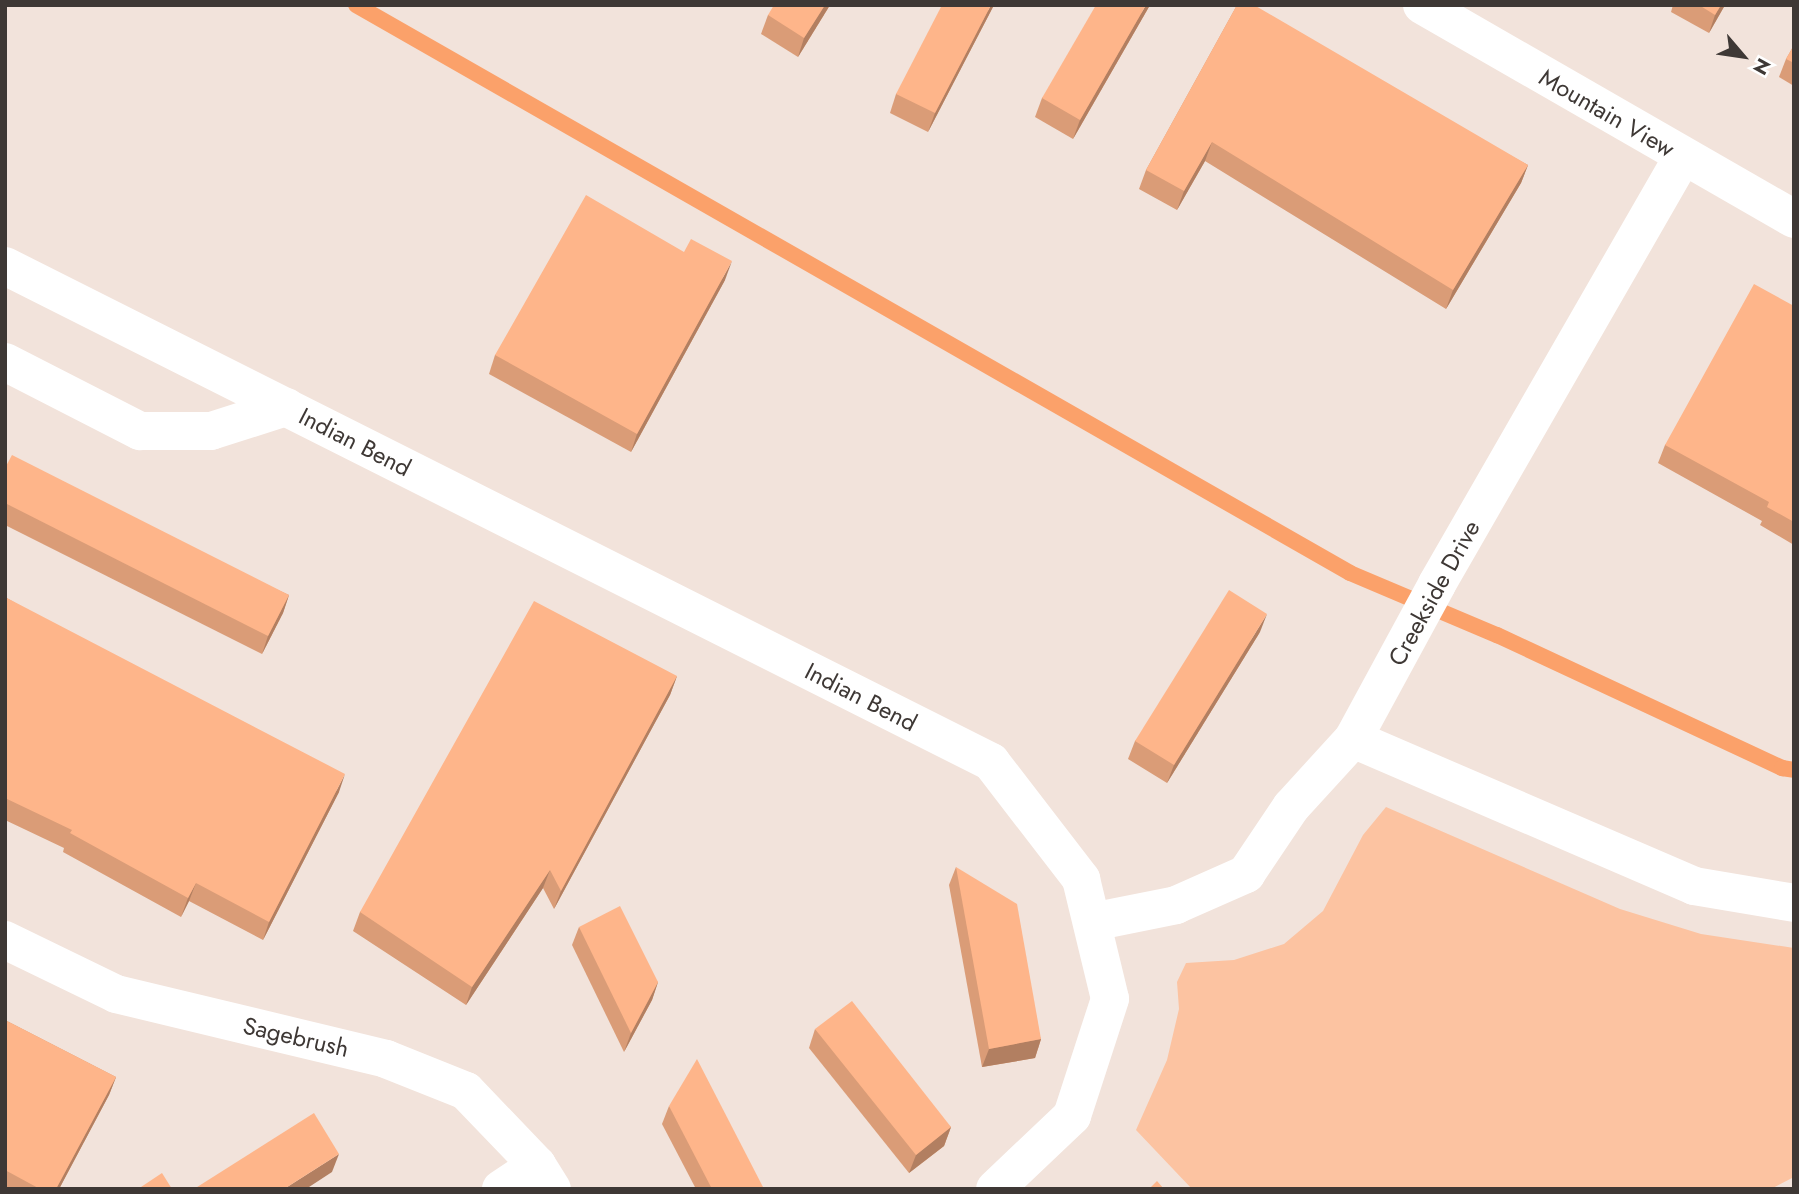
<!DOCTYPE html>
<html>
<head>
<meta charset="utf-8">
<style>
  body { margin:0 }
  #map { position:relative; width:1799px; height:1194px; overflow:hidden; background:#f2e3db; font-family:Jost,sans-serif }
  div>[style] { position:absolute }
  .green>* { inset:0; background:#fcc3a1 }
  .stream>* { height:16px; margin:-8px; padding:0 8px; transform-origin:8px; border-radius:8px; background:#fba16a }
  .street>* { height:38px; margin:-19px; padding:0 19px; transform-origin:19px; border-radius:19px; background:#fff }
  .wall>* { inset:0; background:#da9c77 }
  .shaded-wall>* { inset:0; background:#b27f61 }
  .building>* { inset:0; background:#feb58a }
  span { translate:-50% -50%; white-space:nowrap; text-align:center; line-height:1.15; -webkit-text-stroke:5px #fff; paint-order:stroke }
  .street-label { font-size:24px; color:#3e3835 }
  .frame { position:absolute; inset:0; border:7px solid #3e3835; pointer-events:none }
  .north { position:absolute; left:1708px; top:21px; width:70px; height:70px; -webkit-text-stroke:5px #fff; paint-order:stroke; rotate:119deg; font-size:19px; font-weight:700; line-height:28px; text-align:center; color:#3e3835 }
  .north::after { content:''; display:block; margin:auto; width:24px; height:32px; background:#3e3835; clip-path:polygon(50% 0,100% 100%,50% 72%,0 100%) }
</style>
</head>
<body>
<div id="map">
  <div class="green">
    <div style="clip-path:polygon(1386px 807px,1620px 909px,1701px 934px,1794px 948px,1794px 1177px,1771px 1189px,1192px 1189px,1136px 1130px,1167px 1060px,1179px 1009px,1177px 982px,1186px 963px,1234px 960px,1284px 944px,1323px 911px,1363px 835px)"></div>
  </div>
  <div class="stream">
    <div style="left:356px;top:5px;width:1145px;rotate:29.74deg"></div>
    <div style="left:1350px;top:573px;width:160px;rotate:22.9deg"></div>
    <div style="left:1497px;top:635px;width:315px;rotate:25deg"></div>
    <div style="left:1782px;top:768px;width:12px;rotate:9deg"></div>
  </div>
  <div class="street">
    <div style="left:1422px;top:5px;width:429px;rotate:29.9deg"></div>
    <div style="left:5px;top:266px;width:1104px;rotate:26.7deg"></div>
    <div style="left:991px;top:762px;width:148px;rotate:52.4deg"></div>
    <div style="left:1081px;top:879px;width:123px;rotate:76.4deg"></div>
    <div style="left:1110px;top:999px;width:123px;rotate:108deg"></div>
    <div style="left:1072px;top:1116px;width:106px;rotate:136.5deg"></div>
    <div style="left:5px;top:362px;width:152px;rotate:27.1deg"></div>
    <div style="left:140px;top:431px;width:71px"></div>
    <div style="left:211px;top:431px;width:79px;rotate:-17.7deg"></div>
    <div style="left:1353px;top:739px;width:371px;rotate:23.3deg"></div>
    <div style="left:1694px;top:886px;width:101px;rotate:9.6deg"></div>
    <div style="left:1092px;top:922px;width:86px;rotate:-11.4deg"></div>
    <div style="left:1176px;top:905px;width:77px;rotate:-23.9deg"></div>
    <div style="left:1246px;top:874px;width:81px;rotate:-56.1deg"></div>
    <div style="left:1291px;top:807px;width:92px;rotate:-47.6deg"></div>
    <div style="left:1353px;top:739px;width:176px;rotate:-61.5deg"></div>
    <div style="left:1437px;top:584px;width:493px;rotate:-60.1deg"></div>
    <div style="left:5px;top:940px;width:123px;rotate:25.9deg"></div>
    <div style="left:116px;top:994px;width:278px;rotate:13.5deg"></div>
    <div style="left:386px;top:1059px;width:86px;rotate:21.8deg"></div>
    <div style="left:466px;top:1091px;width:103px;rotate:46.2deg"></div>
    <div style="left:537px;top:1165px;width:28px;rotate:58deg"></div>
    <div style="left:501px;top:1189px;width:43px;rotate:-33.7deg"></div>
  </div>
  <div class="wall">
    <div style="clip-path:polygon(830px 5px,798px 57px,761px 34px,768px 15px)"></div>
    <div style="clip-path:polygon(994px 5px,928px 132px,890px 113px,896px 94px)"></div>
    <div style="clip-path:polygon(1150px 5px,1073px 139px,1035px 117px,1042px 98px)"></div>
    <div style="clip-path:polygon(1237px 5px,1528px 165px,1521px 183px,1446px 309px,1205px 161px,1177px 210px,1139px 189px,1146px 170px)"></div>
    <div style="clip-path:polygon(1673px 5px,1725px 5px,1709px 33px,1671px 12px)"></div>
    <div style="clip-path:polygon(1794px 45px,1794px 86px,1779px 77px,1786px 59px)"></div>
    <div style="clip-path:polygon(684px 252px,725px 280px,631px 452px,489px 374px,495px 355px)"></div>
    <div style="clip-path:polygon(1794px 306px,1794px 545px,1760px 525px,1762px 521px,1658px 463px,1665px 445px)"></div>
    <div style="clip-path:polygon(5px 468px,289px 595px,283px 613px,262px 654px,5px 525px)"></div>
    <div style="clip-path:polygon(5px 597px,339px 792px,263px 940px,189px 901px,181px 917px,63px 852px,64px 848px,5px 820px)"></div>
    <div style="clip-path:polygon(1260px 632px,1167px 783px,1128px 759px,1135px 741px)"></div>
    <div style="clip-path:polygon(677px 676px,670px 695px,554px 909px,543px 888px,466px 1005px,353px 931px,360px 912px)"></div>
    <div style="clip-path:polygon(956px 867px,1041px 1039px,1035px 1058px,982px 1067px,949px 885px)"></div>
    <div style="clip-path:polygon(579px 927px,658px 982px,652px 1000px,624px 1052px,572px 945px)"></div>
    <div style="clip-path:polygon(5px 1020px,116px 1077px,109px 1095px,59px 1189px,5px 1189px)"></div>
    <div style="clip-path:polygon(815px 1029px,951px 1127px,944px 1146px,909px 1173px,809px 1048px)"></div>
    <div style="clip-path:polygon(669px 1106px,764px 1189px,696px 1189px,662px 1124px)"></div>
  </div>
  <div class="shaded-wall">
    <div style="clip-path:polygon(825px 5px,830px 5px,798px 57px,804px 38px)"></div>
    <div style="clip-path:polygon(991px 5px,994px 5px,928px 132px,935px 113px)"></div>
    <div style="clip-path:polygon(1146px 5px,1150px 5px,1073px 139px,1080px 120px)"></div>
    <div style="clip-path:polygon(1721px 5px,1725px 5px,1709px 33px,1715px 15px)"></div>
    <div style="clip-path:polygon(1212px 142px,1205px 161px,1177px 210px,1184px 191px)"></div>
    <div style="clip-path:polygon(1528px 165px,1521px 183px,1446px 309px,1453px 290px)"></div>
    <div style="clip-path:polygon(732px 261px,725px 280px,631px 452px,637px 434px)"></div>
    <div style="clip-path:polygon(289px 595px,283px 613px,262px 654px,268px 636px)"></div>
    <div style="clip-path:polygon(1267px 614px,1260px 632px,1167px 783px,1174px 765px)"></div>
    <div style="clip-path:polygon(677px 676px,670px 695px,554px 909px,561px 891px)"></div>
    <div style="clip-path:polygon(345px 774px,339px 792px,263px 940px,269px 922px)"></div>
    <div style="clip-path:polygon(550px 870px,543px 888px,466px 1005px,472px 987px)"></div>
    <div style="clip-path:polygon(196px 883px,189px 901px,181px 917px,188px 898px)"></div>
    <div style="clip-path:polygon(658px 982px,652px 1000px,624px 1052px,631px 1033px)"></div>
    <div style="clip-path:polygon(1041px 1039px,1035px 1058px,982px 1067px,989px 1049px)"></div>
    <div style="clip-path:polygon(116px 1077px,109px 1095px,59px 1189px,56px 1189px)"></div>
    <div style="clip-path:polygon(951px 1127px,944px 1146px,909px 1173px,916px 1155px)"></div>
    <div style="clip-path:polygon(339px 1154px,332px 1172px,306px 1189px,284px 1189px)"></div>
  </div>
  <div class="building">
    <div style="clip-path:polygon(774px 5px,825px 5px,804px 38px,768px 15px)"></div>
    <div style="clip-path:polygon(942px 5px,991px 5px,935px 113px,896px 94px)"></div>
    <div style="clip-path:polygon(1096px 5px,1146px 5px,1080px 120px,1042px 98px)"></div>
    <div style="clip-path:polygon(1237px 5px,1254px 5px,1528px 165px,1453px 290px,1212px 142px,1184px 191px,1146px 170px)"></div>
    <div style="clip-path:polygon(1699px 5px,1721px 5px,1715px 15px)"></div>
    <div style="clip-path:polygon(1794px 45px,1794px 63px,1786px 59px)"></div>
    <div style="clip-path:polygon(586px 195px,684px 252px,691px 239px,732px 261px,637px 434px,495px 355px)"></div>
    <div style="clip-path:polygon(1754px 284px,1794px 306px,1794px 522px,1767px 507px,1769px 502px,1665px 445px)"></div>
    <div style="clip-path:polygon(12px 455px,289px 595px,268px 636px,5px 503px,5px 468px)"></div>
    <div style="clip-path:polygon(1229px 590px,1267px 614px,1174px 765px,1135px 741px)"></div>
    <div style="clip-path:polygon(5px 597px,345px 774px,269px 922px,196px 883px,188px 898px,70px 833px,72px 830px,5px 798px)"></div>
    <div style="clip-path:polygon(534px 601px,677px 676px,561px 891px,550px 870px,472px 987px,360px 912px)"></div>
    <div style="clip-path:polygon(956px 867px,1017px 904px,1041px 1039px,989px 1049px)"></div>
    <div style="clip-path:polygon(620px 906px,658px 982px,631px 1033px,579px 927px)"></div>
    <div style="clip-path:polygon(852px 1001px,951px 1127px,916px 1155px,815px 1029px)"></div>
    <div style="clip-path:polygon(5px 1020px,116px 1077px,56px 1189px,40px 1189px,5px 1170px)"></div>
    <div style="clip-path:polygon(697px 1059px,764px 1189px,712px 1189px,669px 1106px)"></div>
    <div style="clip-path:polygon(314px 1113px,339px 1154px,284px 1189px,194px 1189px)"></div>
    <div style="clip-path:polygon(162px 1173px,172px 1189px,138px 1189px)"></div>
    <div style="clip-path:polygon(1157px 1181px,1164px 1189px,1149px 1189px)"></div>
  </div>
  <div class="street-label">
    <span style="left:1607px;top:113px;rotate:30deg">Mountain View</span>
    <span style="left:355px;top:442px;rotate:27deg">Indian Bend</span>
    <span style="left:1434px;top:593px;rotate:-61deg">Creekside Drive</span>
    <span style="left:861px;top:697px;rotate:27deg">Indian Bend</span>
    <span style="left:296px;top:1037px;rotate:13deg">Sagebrush</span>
  </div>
  <div class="frame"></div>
  <div class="north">N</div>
</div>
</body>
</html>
